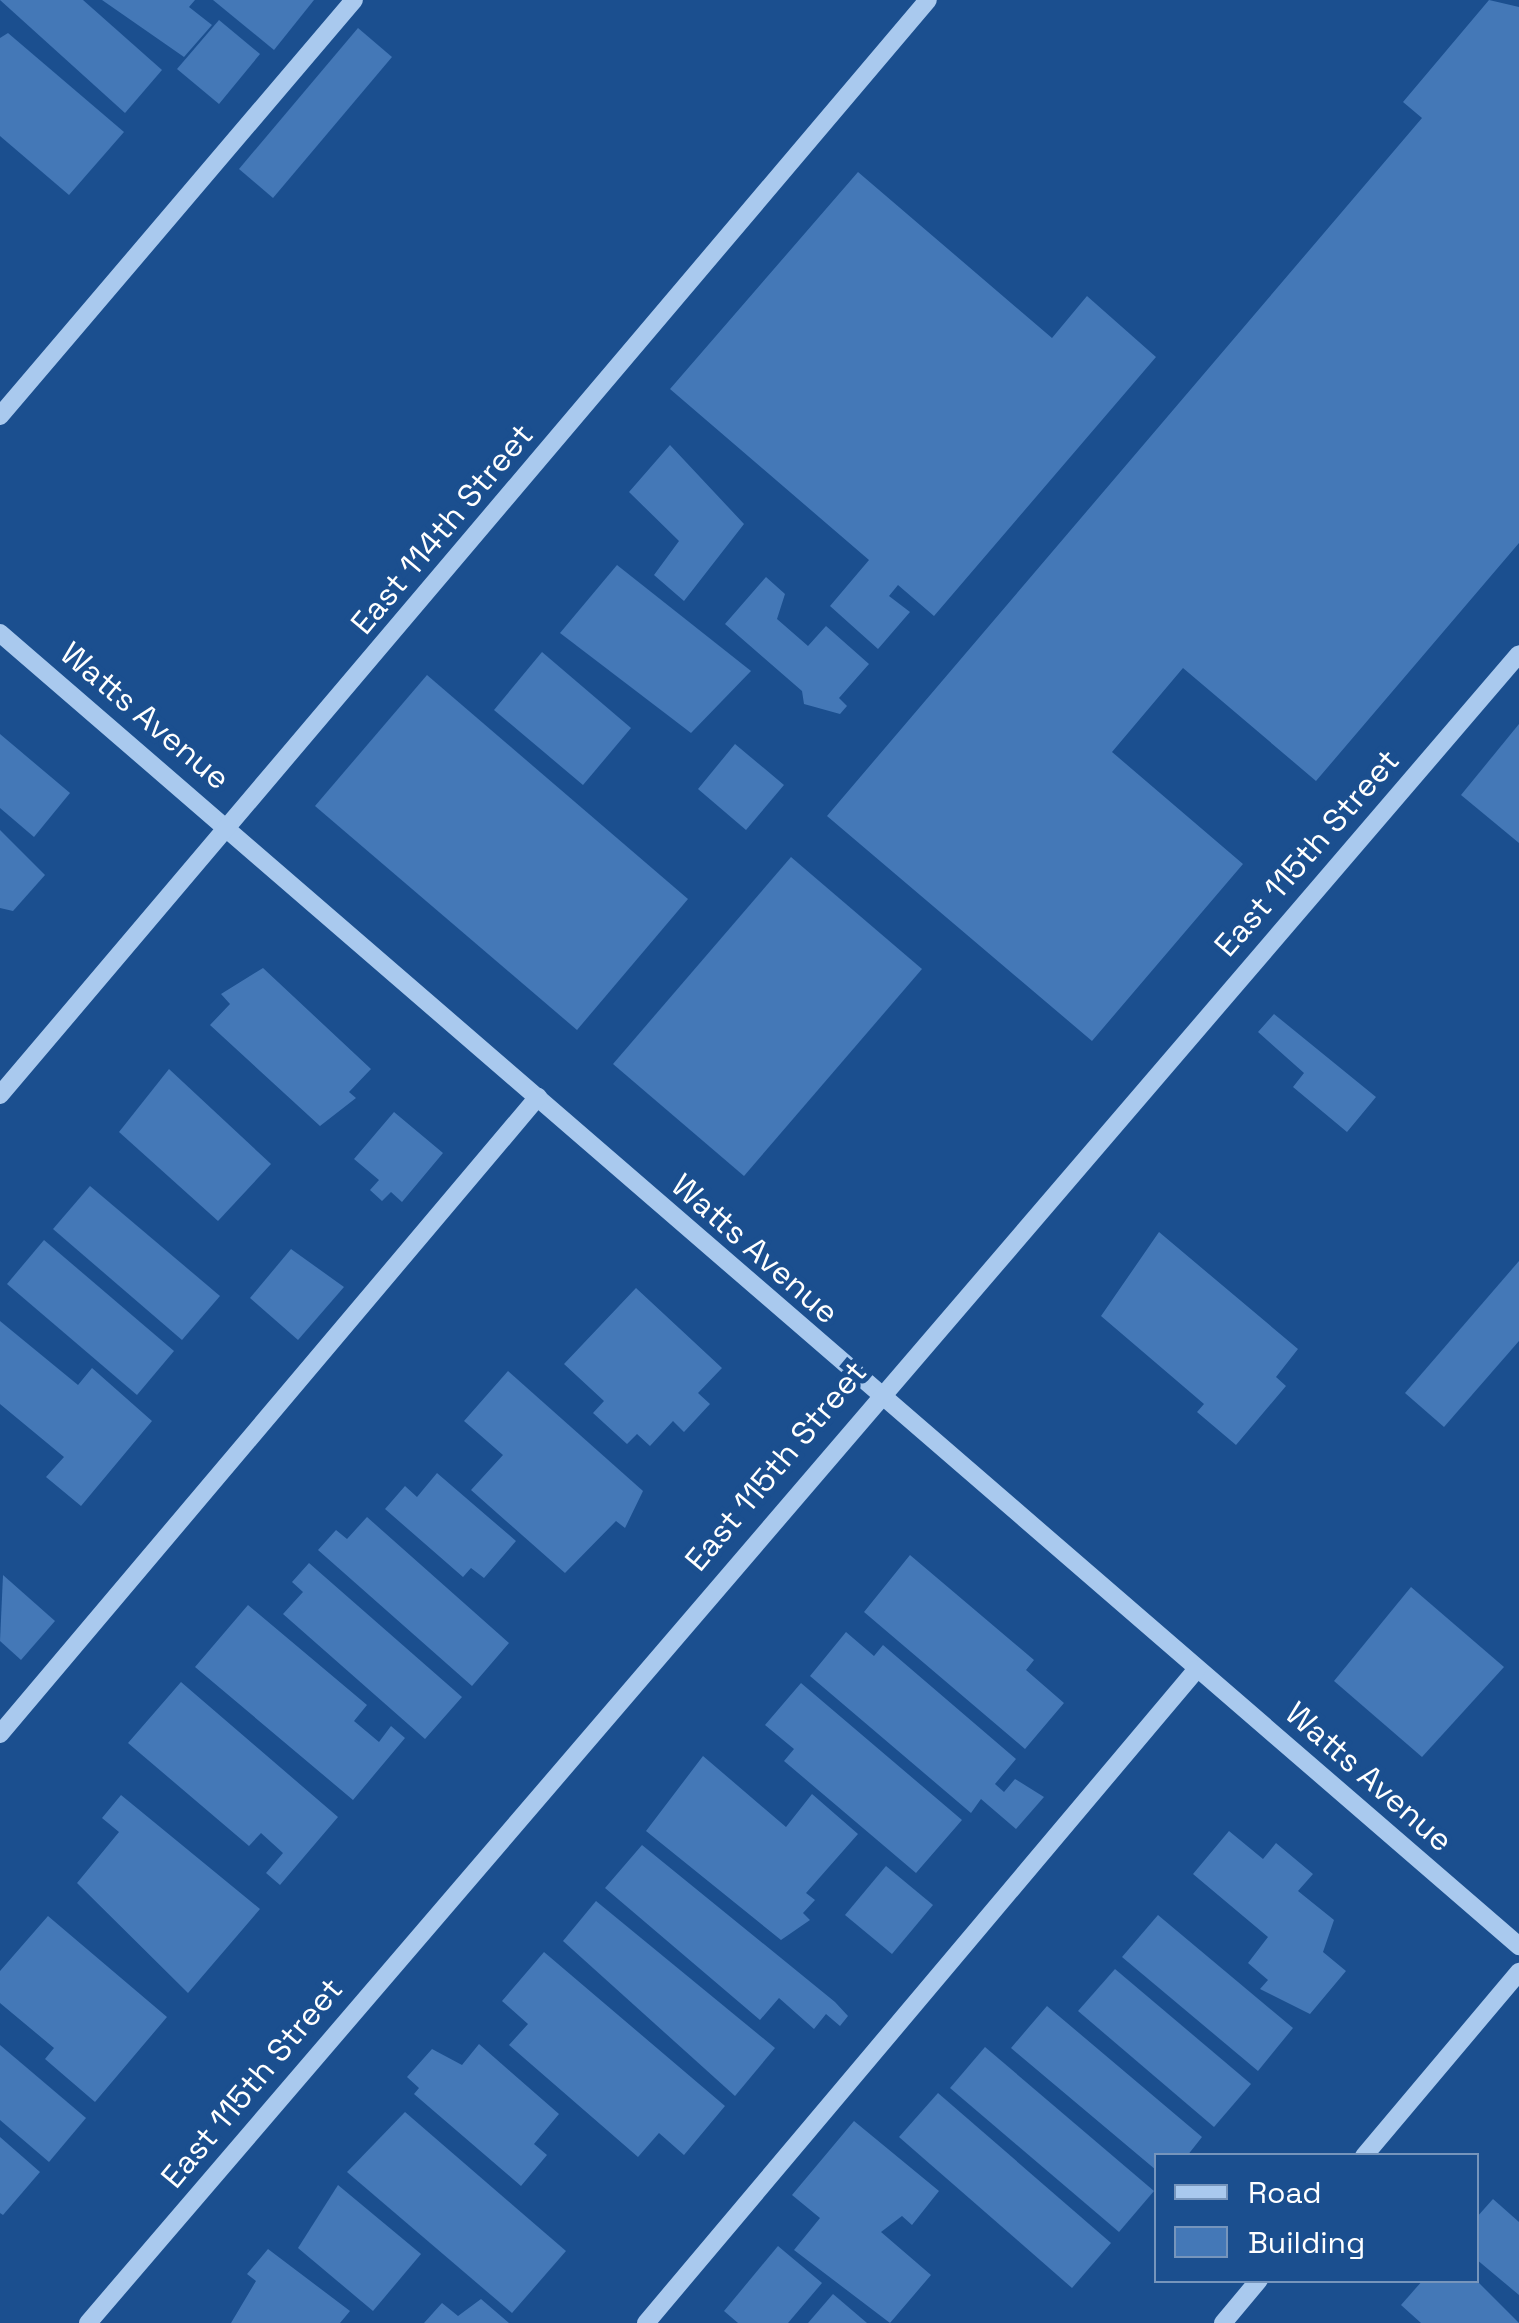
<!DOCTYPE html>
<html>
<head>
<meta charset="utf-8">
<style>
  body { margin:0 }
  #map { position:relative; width:1519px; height:2323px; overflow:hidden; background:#1b4f8f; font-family:"Space Grotesk",sans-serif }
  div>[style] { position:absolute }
  .building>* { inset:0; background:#4478b7 }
  .minor>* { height:18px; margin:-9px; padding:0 9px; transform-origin:9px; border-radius:9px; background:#a9c9ee }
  span { translate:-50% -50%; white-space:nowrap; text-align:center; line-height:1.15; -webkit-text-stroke:10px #1b4f8f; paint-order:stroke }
  .street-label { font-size:32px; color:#fff }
  .legend { position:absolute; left:1154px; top:2153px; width:325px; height:130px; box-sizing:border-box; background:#1b4f8f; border:2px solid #7695bc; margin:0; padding:12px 18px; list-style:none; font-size:30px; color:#fff }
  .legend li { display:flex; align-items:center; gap:20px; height:50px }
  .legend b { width:50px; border:2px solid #7695bc }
</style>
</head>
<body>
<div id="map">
  <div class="building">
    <div style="clip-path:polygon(0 0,83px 0,162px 70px,125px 113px)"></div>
    <div style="clip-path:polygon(102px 0,195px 0,189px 7px,212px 25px,184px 57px)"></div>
    <div style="clip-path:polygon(213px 0,314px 0,274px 50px)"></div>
    <div style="clip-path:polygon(1489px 0,1519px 7px,1519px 543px,1316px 781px,1183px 668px,1112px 752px,1243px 864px,1092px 1041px,827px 816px,1422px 118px,1403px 102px)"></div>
    <div style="clip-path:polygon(219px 20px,260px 54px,219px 104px,177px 69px)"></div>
    <div style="clip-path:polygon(358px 28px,392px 57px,273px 198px,239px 169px)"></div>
    <div style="clip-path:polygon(8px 33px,124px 132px,69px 195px,0 136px,0 38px)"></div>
    <div style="clip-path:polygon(858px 172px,1052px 338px,1087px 296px,1156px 357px,934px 616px,898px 585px,889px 596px,910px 612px,878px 649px,830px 606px,869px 560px,670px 389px)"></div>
    <div style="clip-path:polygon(670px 445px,744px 524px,684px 601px,654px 575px,679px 541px,629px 492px)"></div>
    <div style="clip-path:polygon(617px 565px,751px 671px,691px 733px,560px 633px)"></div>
    <div style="clip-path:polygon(766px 577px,785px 594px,777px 619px,808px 646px,826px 626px,869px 664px,839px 698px,847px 706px,840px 714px,804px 704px,802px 691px,725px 624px)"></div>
    <div style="clip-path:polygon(542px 652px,631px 728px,583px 785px,494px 710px)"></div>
    <div style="clip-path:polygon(427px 675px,688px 899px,577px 1030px,315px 806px)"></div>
    <div style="clip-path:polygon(1519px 724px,1519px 843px,1461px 795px)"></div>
    <div style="clip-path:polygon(0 734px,70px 793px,34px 837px,0 808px)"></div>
    <div style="clip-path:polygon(735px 744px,784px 785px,746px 830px,698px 789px)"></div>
    <div style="clip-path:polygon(0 830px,45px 875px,13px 911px,0 908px)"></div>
    <div style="clip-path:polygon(791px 857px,922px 969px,744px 1176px,613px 1064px)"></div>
    <div style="clip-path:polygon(263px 968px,371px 1069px,349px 1092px,356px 1098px,320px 1126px,210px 1025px,230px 1004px,221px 994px)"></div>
    <div style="clip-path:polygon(1274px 1014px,1376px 1097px,1347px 1132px,1293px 1087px,1304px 1073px,1258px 1032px)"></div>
    <div style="clip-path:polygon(169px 1069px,271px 1164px,218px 1221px,119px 1132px)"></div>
    <div style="clip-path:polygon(394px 1112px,443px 1153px,402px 1202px,391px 1192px,382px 1201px,370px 1190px,379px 1180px,354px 1159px)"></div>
    <div style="clip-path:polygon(90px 1186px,220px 1296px,182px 1340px,53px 1229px)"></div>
    <div style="clip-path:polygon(1159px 1232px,1298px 1349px,1276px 1377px,1286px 1386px,1236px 1445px,1197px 1412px,1204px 1404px,1101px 1316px)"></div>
    <div style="clip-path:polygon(44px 1240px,174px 1351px,137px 1395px,7px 1284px)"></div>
    <div style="clip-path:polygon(291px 1249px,344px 1287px,298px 1340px,250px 1298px)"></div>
    <div style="clip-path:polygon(1519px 1261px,1519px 1341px,1444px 1427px,1405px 1393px)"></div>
    <div style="clip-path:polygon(636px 1288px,722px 1368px,698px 1393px,710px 1404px,684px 1432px,673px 1421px,650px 1446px,637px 1434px,627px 1444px,593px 1413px,604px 1401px,564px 1364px)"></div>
    <div style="clip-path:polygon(0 1321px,78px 1385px,92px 1368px,152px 1421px,81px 1506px,46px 1477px,64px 1457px,0 1404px)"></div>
    <div style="clip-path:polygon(508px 1371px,643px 1491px,625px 1528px,616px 1521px,565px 1573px,471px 1490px,503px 1455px,464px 1421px)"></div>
    <div style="clip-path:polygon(437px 1473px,516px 1541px,484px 1578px,471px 1568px,463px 1577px,385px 1509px,405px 1486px,417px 1497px)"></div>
    <div style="clip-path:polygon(367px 1517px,509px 1643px,472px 1686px,318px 1550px,336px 1530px,347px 1539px)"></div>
    <div style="clip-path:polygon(910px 1555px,1034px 1660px,1026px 1670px,1064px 1703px,1025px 1749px,864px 1612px)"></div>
    <div style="clip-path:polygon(309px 1563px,462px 1697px,425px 1739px,283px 1614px,303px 1592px,292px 1582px)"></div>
    <div style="clip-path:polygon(3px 1575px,55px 1621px,21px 1660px,0 1641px)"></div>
    <div style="clip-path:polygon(1411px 1587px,1504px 1667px,1422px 1757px,1334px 1681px)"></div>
    <div style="clip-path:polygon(248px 1605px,367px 1705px,354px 1721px,379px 1742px,391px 1726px,405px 1738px,353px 1800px,195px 1667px)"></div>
    <div style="clip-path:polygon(846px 1632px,874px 1656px,883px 1645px,1016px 1759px,995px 1784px,1004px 1792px,1015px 1779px,1044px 1797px,1016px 1829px,981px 1799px,971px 1813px,810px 1676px)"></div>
    <div style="clip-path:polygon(181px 1682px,338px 1817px,280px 1885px,266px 1873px,283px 1853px,261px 1833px,249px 1846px,128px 1743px)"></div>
    <div style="clip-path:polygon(801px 1683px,962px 1820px,916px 1873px,784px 1761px,794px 1749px,765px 1725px)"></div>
    <div style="clip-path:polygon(703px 1756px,786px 1827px,812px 1794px,858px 1834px,806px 1893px,815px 1900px,803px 1913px,810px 1920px,781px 1940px,646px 1831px)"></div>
    <div style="clip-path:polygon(121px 1795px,260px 1909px,188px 1993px,77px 1883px,119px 1832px,102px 1818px)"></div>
    <div style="clip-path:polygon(1229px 1831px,1263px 1859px,1276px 1843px,1313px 1874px,1298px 1891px,1334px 1920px,1323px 1952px,1346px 1971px,1310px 2014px,1260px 1989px,1268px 1980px,1248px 1963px,1268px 1937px,1193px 1874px)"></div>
    <div style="clip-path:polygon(642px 1845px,835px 2002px,848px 2016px,840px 2026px,826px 2014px,814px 2029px,779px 1998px,760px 2020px,605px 1888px)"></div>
    <div style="clip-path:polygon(886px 1866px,933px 1905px,892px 1954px,845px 1915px)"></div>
    <div style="clip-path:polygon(596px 1901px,775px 2048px,735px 2096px,563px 1941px)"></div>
    <div style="clip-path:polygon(1158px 1915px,1293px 2028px,1258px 2071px,1122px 1957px)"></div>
    <div style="clip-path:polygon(48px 1916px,167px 2017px,95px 2102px,45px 2059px,54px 2048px,0 2003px,0 1971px)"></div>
    <div style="clip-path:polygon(544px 1952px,725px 2106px,684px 2155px,659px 2133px,638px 2157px,509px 2045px,528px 2024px,502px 2001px)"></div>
    <div style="clip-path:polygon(1115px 1969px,1251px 2084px,1214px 2127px,1078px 2011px)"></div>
    <div style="clip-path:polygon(1047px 2006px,1202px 2137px,1187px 2156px,1156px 2156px,1156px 2170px,1011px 2048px)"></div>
    <div style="clip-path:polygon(479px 2044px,559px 2114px,534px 2144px,547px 2155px,521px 2186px,414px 2094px,419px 2088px,407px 2077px,432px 2049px,462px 2065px)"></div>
    <div style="clip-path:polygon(0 2045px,86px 2118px,49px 2162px,0 2120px)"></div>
    <div style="clip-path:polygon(985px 2047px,1154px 2191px,1119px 2232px,950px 2088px)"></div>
    <div style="clip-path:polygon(938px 2093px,1111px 2243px,1072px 2288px,899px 2137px)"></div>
    <div style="clip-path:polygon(405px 2112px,566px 2251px,512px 2313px,347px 2172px)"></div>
    <div style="clip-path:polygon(854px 2121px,939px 2191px,912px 2225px,902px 2216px,881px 2232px,931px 2275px,890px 2323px,794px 2250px,820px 2218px,792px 2195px)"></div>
    <div style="clip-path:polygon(0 2137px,40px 2172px,3px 2215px,0 2213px)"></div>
    <div style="clip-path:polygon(338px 2185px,421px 2254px,373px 2311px,298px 2248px)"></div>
    <div style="clip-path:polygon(1493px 2199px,1519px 2222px,1519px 2295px,1476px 2259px,1476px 2218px)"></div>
    <div style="clip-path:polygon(778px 2246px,822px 2283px,788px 2323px,738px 2323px,724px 2311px)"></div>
    <div style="clip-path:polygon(268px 2249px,350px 2311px,340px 2323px,231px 2323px,256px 2281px,247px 2274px)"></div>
    <div style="clip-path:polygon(1423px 2280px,1476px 2280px,1519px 2323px,1421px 2323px,1401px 2305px)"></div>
    <div style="clip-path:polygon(833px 2294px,867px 2323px,808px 2323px)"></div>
    <div style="clip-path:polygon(481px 2299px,509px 2323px,424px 2323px,442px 2303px,458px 2316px)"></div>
  </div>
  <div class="minor">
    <div style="left:0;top:416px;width:546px;rotate:-49.6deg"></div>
    <div style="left:0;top:633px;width:2008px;rotate:40.84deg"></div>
    <div style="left:0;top:1095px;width:1435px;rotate:-49.72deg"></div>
    <div style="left:0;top:1734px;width:834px;rotate:-49.82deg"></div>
    <div style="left:1364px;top:2156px;width:241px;rotate:-49.9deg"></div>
    <div style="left:88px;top:2323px;width:2198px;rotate:-49.39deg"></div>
    <div style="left:646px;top:2323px;width:855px;rotate:-49.89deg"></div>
    <div style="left:1223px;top:2323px;width:56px;rotate:-50.1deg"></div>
  </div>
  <div class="street-label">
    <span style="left:442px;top:529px;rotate:-50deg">East 114th Street</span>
    <span style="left:145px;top:716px;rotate:40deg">Watts Avenue</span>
    <span style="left:1307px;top:853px;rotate:-49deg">East 115th Street</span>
    <span style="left:755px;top:1249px;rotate:41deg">Watts Avenue</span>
    <span style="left:776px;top:1466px;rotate:-50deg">East 115th Street</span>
    <span style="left:1369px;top:1777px;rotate:41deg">Watts Avenue</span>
    <span style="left:252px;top:2083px;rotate:-50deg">East 115th Street</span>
  </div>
  <ul class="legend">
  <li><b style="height:12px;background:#a9c9ee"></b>Road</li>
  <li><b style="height:28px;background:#4478b7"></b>Building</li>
  </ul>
</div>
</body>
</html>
